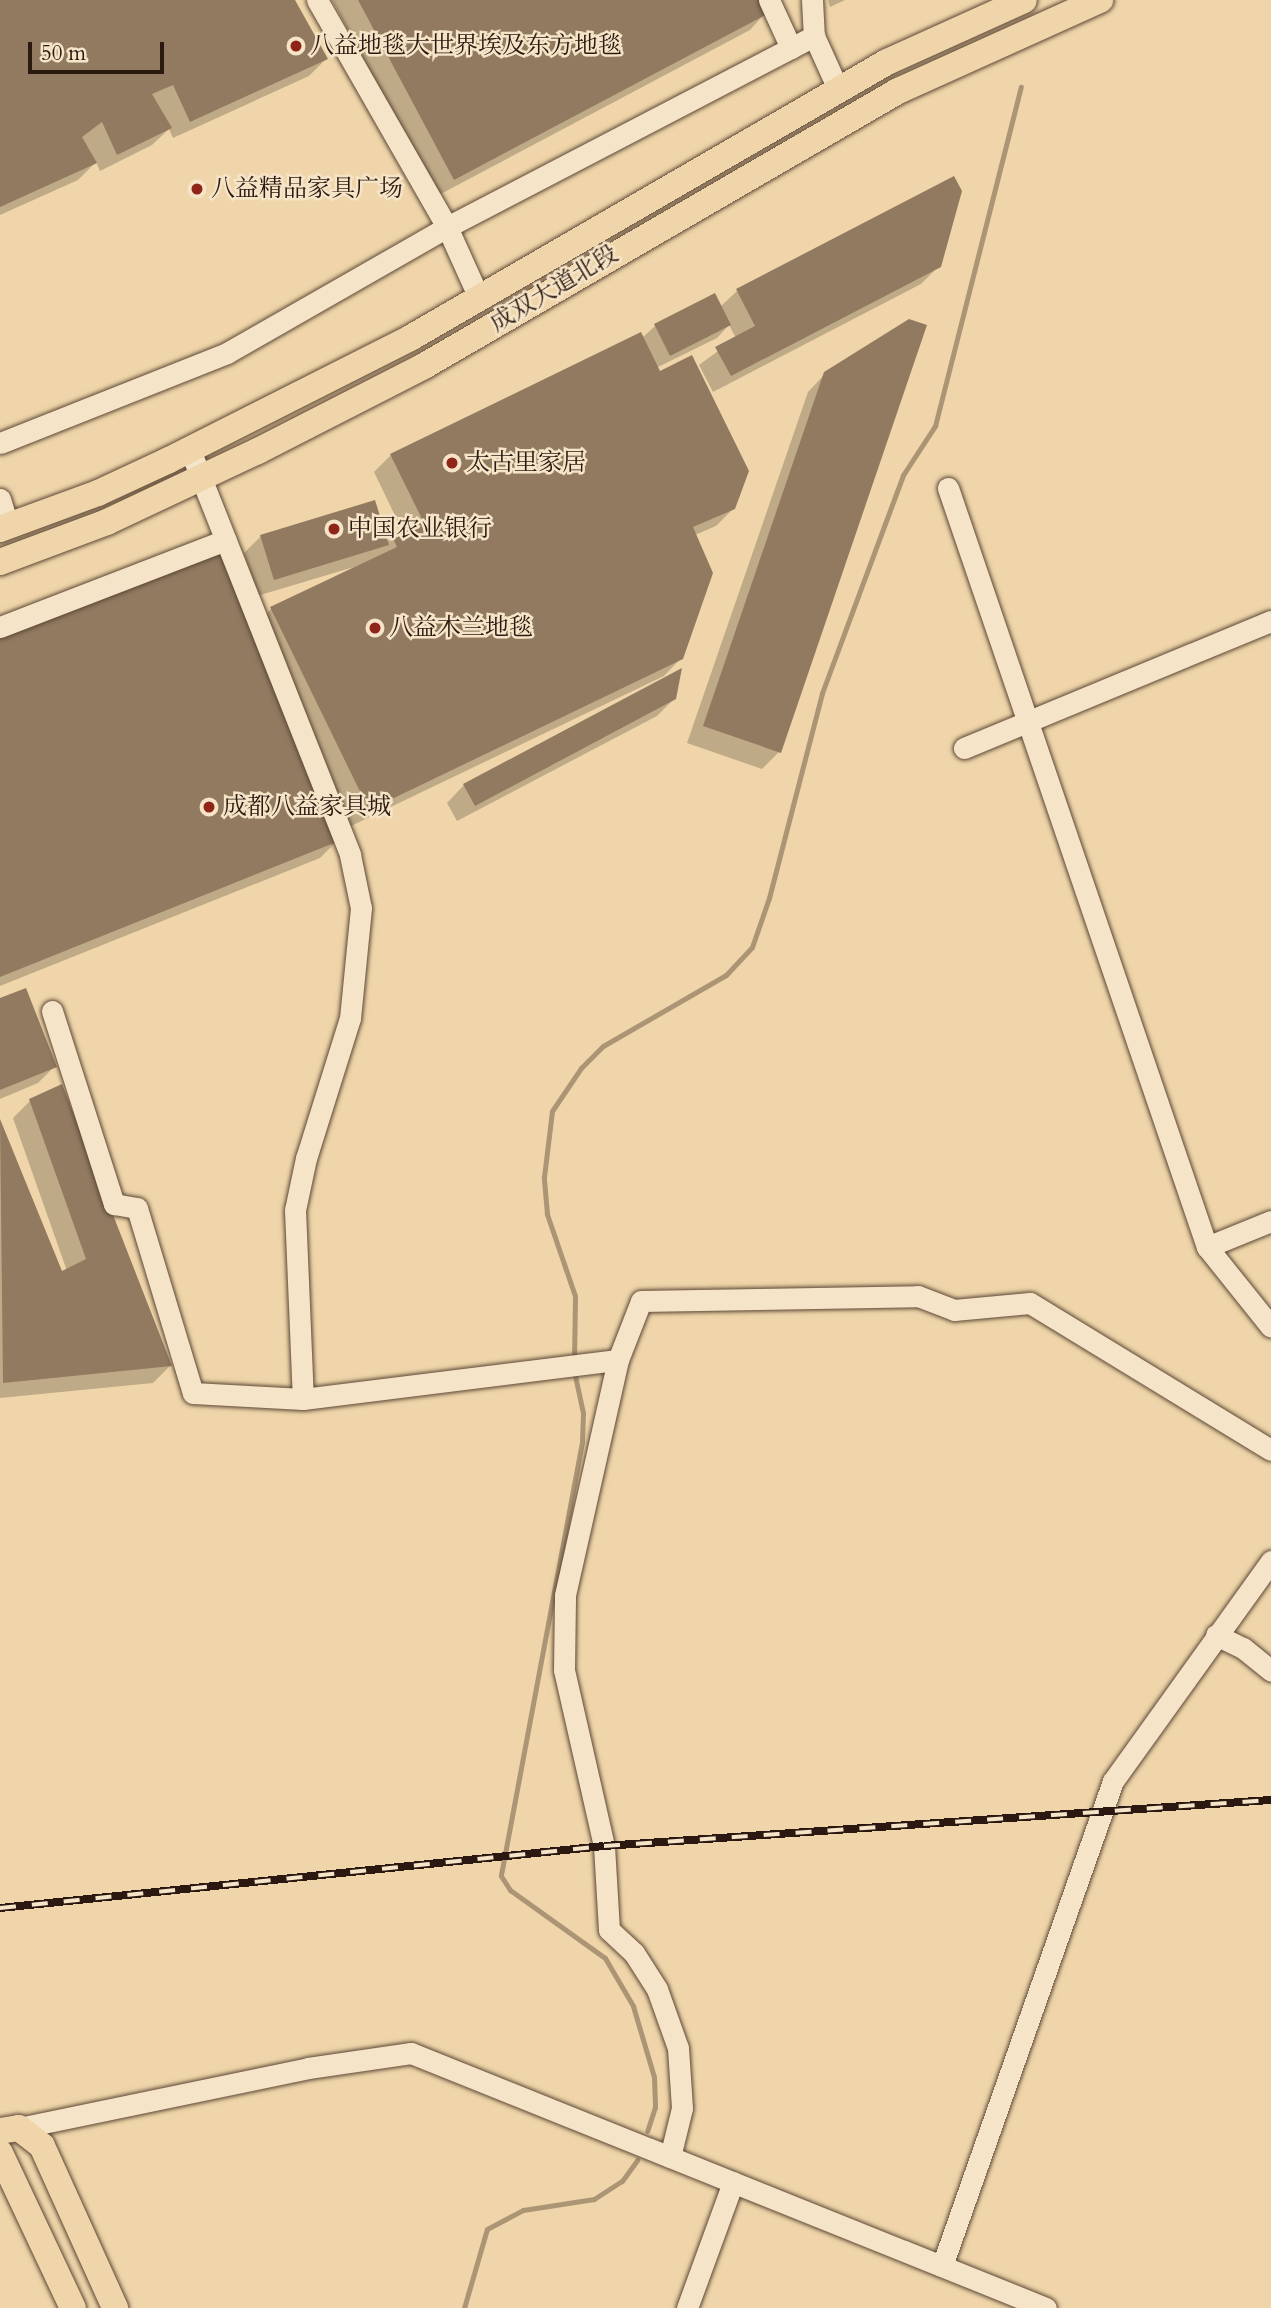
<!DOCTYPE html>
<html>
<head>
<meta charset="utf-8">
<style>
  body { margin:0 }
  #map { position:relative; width:1271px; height:2308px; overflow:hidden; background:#efd5a9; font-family:Cardo,"Noto Serif SC",serif }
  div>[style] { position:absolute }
  .shadow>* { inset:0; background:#0003 }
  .stream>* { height:5px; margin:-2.5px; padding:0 2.5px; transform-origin:2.5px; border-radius:2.5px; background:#ac9575 }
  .building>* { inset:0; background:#917a60 }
  .roads { filter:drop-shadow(0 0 2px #5c4736) drop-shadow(0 0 2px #5c4736) }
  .minor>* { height:21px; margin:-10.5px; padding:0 10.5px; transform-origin:10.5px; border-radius:10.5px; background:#f5e4c7 }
  .major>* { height:26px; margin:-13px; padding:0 13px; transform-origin:13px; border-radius:13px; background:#efd5a9 }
  .rail>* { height:8px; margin-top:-4px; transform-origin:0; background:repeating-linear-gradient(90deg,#f5e4c7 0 16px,#2b1810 0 32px); box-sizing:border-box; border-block:2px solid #2b1810 }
  .dots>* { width:19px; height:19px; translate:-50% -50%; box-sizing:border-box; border:4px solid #f5e4c7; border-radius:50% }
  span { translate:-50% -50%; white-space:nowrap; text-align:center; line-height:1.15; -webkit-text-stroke:5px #f5e4c7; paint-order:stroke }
  .poi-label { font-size:24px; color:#2b1810 }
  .left { translate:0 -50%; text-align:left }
  .street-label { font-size:24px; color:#2b1810 }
  .scale { position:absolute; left:28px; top:42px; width:136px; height:32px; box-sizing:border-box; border:4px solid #2b1810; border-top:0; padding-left:9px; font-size:21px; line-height:24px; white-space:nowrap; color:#2b1810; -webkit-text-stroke:5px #f5e4c7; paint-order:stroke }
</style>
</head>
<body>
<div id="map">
  <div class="shadow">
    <div style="clip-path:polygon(0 0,293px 0,326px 59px,309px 76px,173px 138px,169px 129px,152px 145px,100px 171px,96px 162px,78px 180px,0 215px)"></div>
    <div style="clip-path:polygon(332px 0,777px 0,750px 30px,437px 196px)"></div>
    <div style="clip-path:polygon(828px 0,845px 0,830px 7px)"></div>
    <div style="clip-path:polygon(954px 178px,939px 266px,921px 284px,713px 392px,699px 365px,736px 338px,729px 325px,717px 338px,656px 368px,734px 508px,716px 526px,695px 535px,681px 658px,664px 676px,351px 826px,254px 626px,271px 609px,354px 567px,257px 596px,244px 553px,261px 536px,386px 541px,402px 530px,374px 472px,391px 455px,642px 338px,655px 326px,720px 307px,737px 291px)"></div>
    <div style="clip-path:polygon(825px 374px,779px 752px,762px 769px,687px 743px,808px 392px)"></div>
    <div style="clip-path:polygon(0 640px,337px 841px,320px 858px,0 986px)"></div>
    <div style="clip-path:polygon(674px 699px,657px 716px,457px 821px,447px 803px,464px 785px)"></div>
    <div style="clip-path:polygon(0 1000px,55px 1066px,38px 1083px,0 1099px)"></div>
    <div style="clip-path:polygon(30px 1101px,170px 1366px,153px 1383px,0 1398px,0 1124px,61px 1273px,67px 1271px,13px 1118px)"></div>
  </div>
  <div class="stream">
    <div style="left:574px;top:1361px;width:65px;rotate:-89.1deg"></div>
    <div style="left:575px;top:1296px;width:87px;rotate:-108.9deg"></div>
    <div style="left:547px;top:1214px;width:37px;rotate:-95deg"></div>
    <div style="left:544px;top:1177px;width:66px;rotate:-83.1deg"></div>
    <div style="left:552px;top:1111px;width:52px;rotate:-56deg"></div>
    <div style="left:581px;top:1068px;width:31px;rotate:-45deg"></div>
    <div style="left:603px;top:1046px;width:142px;rotate:-30deg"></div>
    <div style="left:726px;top:975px;width:38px;rotate:-47deg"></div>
    <div style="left:752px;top:947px;width:52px;rotate:-70.9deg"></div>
    <div style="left:769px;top:898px;width:212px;rotate:-75.5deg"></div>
    <div style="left:822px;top:693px;width:233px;rotate:-69.6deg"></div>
    <div style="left:903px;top:475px;width:59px;rotate:-56.9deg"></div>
    <div style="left:935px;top:426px;width:350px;rotate:-75.8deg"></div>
    <div style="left:574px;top:1371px;width:43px;rotate:77.9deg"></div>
    <div style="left:583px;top:1413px;width:29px;rotate:92deg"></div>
    <div style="left:582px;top:1442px;width:441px;rotate:100.6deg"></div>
    <div style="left:501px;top:1876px;width:17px;rotate:57deg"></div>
    <div style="left:510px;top:1890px;width:117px;rotate:35.6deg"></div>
    <div style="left:605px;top:1958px;width:56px;rotate:59.7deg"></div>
    <div style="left:633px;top:2006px;width:74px;rotate:73.5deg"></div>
    <div style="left:654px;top:2077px;width:30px;rotate:88deg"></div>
    <div style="left:655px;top:2107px;width:25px;rotate:108deg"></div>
    <div style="left:464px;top:2308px;width:82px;rotate:-73.8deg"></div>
    <div style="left:487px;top:2229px;width:41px;rotate:-27.8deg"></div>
    <div style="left:523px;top:2210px;width:72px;rotate:-8.8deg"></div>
    <div style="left:594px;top:2199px;width:33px;rotate:-33deg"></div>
    <div style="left:622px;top:2181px;width:26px;rotate:-54deg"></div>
  </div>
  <div class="building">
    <div style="clip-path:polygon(0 0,295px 0,328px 59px,190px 122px,173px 85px,152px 94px,172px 128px,117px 155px,102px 122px,82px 137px,97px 163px,0 207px)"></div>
    <div style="clip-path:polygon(358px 0,762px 0,769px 13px,454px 180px)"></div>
    <div style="clip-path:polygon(954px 176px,962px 191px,941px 267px,731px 376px,715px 347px,755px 326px,736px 289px)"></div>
    <div style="clip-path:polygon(715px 293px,731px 325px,670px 356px,654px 324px)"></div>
    <div style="clip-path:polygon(909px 319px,927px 325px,781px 753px,703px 726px,824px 372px)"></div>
    <div style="clip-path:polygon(641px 332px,660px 371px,692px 355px,749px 471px,735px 509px,693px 527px,713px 573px,683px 659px,369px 810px,270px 607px,397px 547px,391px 534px,422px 519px,390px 454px)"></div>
    <div style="clip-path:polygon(375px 500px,389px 545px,274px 580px,260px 535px)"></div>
    <div style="clip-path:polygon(221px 549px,339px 841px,0 977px,0 638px)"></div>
    <div style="clip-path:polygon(682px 668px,676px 699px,475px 806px,463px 784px)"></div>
    <div style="clip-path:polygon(26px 988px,57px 1067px,0 1090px,0 998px)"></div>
    <div style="clip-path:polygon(62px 1084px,172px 1366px,3px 1383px,0 1119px,62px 1271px,86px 1259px,29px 1099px)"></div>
  </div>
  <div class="roads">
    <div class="minor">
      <div style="left:317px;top:0;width:262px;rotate:60.2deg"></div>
      <div style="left:447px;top:227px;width:78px;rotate:65.7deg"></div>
      <div style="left:769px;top:0;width:53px;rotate:65.4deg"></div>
      <div style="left:812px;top:0;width:36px;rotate:87deg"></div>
      <div style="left:814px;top:36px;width:58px;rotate:65.6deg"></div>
      <div style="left:0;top:443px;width:244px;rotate:-21.6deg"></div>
      <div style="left:227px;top:353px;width:254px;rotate:-29.8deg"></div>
      <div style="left:447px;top:227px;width:414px;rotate:-27.5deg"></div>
      <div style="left:190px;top:450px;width:435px;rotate:68.4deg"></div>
      <div style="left:350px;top:855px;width:54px;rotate:78.3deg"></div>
      <div style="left:361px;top:908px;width:111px;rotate:95.7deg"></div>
      <div style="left:350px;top:1018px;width:147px;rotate:107.4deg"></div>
      <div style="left:306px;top:1158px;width:53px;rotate:101.9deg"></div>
      <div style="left:295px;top:1210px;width:189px;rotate:87.6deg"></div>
      <div style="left:948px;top:488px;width:802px;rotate:71.16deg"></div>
      <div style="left:1207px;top:1247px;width:102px;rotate:51.3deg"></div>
      <div style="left:0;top:499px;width:28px;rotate:73deg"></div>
      <div style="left:0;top:627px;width:242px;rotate:-21.1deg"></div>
      <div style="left:964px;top:748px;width:332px;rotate:-22.5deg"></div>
      <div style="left:52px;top:1011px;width:203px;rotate:72.2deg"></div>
      <div style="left:114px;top:1204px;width:23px;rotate:10deg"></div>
      <div style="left:137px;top:1208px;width:193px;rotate:73.2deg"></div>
      <div style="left:193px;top:1393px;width:110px;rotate:3.1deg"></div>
      <div style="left:303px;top:1399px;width:317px;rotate:-7.1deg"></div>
      <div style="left:1207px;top:1247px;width:69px;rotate:-22.1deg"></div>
      <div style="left:1216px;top:1635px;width:30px;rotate:26deg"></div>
      <div style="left:1243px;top:1648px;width:36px;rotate:39deg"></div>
      <div style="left:19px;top:2128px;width:295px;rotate:-11.7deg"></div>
      <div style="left:308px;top:2068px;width:104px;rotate:-8.3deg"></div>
      <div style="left:411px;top:2053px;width:684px;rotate:21.88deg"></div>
      <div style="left:670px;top:2157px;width:50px;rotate:-76.2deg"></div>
      <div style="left:682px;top:2108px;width:60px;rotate:-93.8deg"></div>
      <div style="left:678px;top:2048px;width:63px;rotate:-109.6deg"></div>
      <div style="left:657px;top:1989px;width:43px;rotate:-122.6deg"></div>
      <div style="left:634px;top:1953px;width:34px;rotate:-137deg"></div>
      <div style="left:609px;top:1930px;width:84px;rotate:-93.4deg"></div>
      <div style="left:604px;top:1846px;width:180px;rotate:-102.8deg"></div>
      <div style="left:564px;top:1670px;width:75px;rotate:-89.2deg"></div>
      <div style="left:565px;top:1595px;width:241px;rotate:-77.3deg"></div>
      <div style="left:618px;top:1360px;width:63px;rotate:-68.7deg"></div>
      <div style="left:641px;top:1301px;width:277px;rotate:-1deg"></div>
      <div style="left:918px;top:1296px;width:39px;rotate:21deg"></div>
      <div style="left:954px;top:1310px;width:76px;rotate:-5.3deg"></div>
      <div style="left:1030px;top:1303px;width:282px;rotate:31.4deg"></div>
      <div style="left:942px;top:2266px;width:514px;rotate:-70.58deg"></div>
      <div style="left:1113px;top:1781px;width:271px;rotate:-54.3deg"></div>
      <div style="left:687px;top:2308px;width:134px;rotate:-69.9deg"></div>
    </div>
    <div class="major">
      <div style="left:0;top:529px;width:104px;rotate:-20.2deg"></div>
      <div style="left:98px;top:493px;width:78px;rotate:-24.9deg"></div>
      <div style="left:169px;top:460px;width:272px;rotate:-26.8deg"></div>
      <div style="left:412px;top:337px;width:549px;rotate:-30.07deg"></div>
      <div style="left:887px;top:62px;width:150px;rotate:-24.3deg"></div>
      <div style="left:0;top:562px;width:114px;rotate:-20.5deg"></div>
      <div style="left:107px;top:522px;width:167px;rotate:-25.2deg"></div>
      <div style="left:258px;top:451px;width:186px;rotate:-27.1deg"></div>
      <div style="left:424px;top:366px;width:548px;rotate:-30.12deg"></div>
      <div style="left:898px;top:91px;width:222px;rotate:-24.3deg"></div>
      <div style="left:0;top:2131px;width:19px;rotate:-9deg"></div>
      <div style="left:19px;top:2128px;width:29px;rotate:38deg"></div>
      <div style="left:42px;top:2146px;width:178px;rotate:65.7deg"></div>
      <div style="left:0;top:2153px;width:171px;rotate:64.8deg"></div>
    </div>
  </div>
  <div class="rail">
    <div style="left:0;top:1908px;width:607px;rotate:-5.86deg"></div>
    <div style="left:604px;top:1846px;width:669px;rotate:-3.95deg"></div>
  </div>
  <div class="dots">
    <div style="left:296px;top:46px;background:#8f2418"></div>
    <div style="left:197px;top:189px;background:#8f2418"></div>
    <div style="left:452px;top:463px;background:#8f2418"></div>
    <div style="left:334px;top:529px;background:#8f2418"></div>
    <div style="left:375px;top:628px;background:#8f2418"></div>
    <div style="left:209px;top:807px;background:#8f2418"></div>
  </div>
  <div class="poi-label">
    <span class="left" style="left:310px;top:46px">八益地毯大世界埃及东方地毯</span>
    <span class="left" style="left:211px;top:189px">八益精品家具广场</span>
    <span class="left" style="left:466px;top:463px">太古里家居</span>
    <span class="left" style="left:348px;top:529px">中国农业银行</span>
    <span class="left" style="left:389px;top:628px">八益木兰地毯</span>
    <span class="left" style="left:223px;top:807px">成都八益家具城</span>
  </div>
  <div class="street-label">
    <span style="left:554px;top:289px;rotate:-31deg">成双大道北段</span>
  </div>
  <div class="scale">50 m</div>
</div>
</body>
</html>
